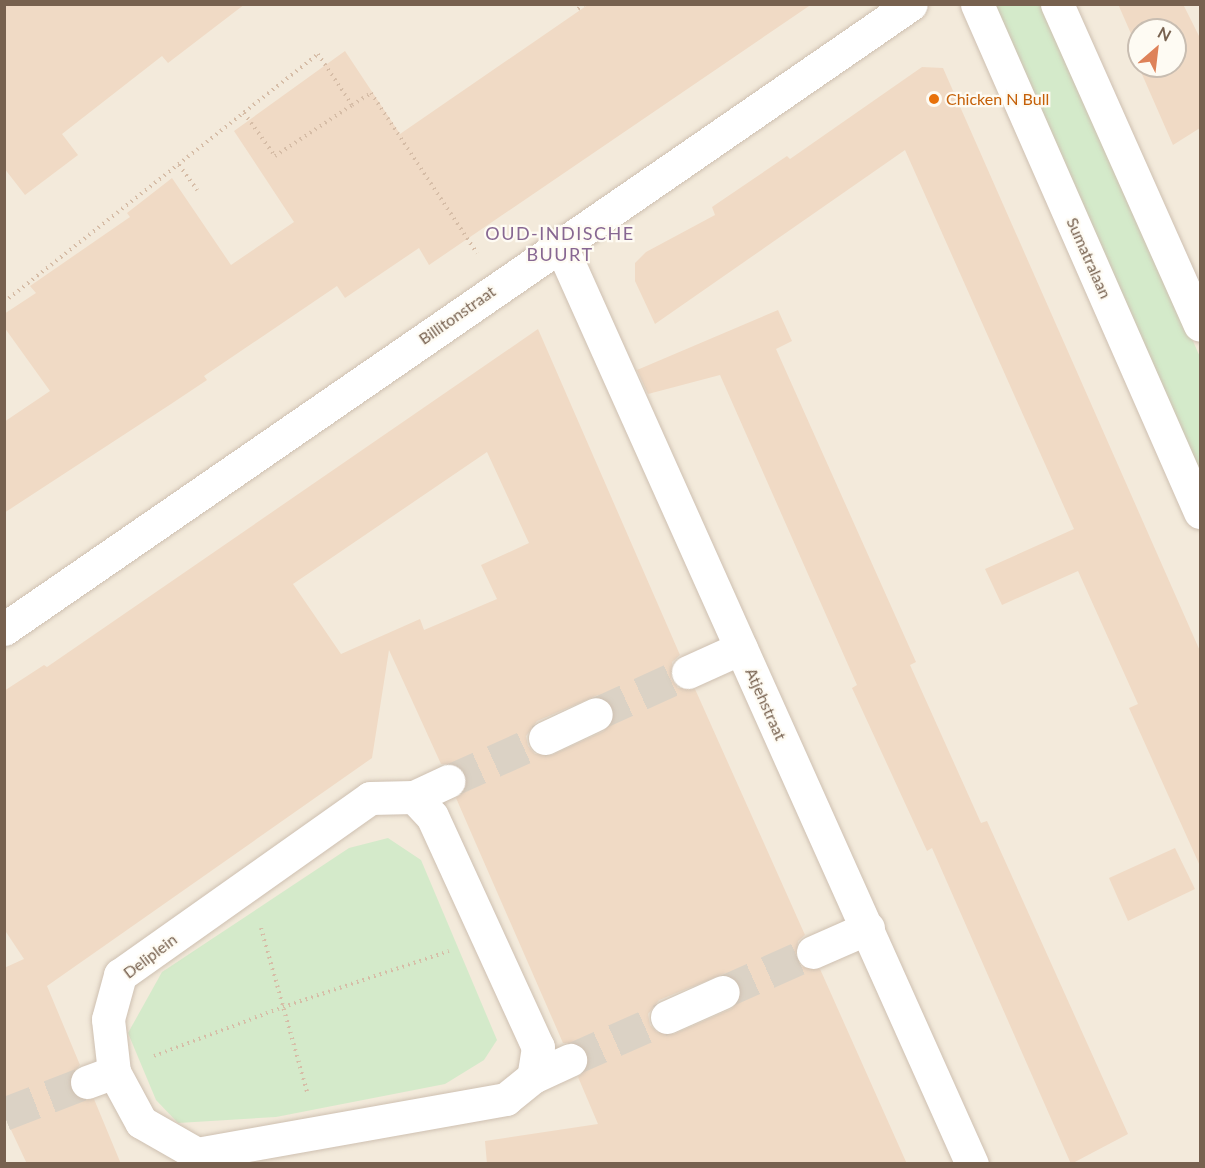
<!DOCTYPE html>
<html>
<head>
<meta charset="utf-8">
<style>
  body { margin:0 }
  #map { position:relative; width:1205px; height:1168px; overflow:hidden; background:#fcf7ec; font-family:Lato,sans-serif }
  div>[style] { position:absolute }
  .residential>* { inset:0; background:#f3eadb }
  .green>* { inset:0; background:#d4eaca }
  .building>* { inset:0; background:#f0dac5 }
  .street-tunnel>* { height:33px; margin-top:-16.5px; transform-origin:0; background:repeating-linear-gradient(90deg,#dbd2c5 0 33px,transparent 0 49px) }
  .path>* { height:4px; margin-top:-2px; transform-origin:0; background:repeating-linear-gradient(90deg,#d6bda7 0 1.5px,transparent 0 6px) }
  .roads { filter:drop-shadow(0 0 2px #cec0b1) drop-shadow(0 0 2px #cec0b1) }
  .street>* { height:33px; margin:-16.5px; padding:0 16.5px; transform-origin:16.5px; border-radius:16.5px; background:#fff }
  .secondary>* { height:33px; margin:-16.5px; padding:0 16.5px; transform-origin:16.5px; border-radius:16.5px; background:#fff }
  .dots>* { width:16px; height:16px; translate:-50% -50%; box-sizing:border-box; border:3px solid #fefbf3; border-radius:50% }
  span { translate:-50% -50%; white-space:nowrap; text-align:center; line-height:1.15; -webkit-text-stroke:4.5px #fefbf3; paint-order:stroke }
  .food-label { font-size:16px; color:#c56008 }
  .left { translate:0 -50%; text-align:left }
  .street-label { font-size:16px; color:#77614f }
  .neighbourhood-label { font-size:18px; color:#876792; letter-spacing:1.5px }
  .frame { position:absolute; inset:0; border:6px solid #77614f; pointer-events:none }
  .north { position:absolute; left:1127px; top:18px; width:60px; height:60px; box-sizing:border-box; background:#fefbf3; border:2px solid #c8bdb1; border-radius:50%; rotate:28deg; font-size:16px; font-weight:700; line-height:24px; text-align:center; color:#77614f }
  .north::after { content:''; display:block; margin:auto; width:21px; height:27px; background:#de8259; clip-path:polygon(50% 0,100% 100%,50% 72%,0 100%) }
</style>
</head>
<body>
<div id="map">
  <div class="residential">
    <div style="clip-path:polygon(evenodd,5px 5px,1200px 5px,1200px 1163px,5px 1163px,5px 5px,1139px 30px,1175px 30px,1175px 66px,1139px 66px,1139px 30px)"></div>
  </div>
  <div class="green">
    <div style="clip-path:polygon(988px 5px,1044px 5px,1200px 357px,1200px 483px)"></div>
    <div style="clip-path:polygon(388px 838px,421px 860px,497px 1040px,484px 1060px,445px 1084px,276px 1117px,178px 1123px,156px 1100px,128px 1033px,162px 972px,349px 848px)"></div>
  </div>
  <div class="building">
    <div style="clip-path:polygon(4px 4px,245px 4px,168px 63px,162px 56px,62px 134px,78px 155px,25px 195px,4px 168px)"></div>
    <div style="clip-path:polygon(589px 4px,812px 4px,429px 265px,419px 248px,345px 298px,337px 286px,204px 376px,207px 380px,171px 404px,4px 513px,4px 422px,50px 391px,4px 327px,4px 314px,36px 293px,30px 286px,130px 217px,127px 213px,172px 178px,231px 265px,294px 222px,234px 131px,345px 51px,400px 134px)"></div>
    <div style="clip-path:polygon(1118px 4px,1183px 4px,1200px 38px,1200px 128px,1173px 145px,1134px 56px,1139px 54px,1139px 66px,1175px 66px,1175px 30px,1139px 30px,1139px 52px)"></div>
    <div style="clip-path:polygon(922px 67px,943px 68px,1200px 651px,1200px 866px,1129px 708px,1138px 704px,1078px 571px,1002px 605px,985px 569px,1074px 529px,905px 150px,655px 324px,635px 281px,635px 263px,646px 252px,715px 215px,712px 207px,787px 156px,790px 159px)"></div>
    <div style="clip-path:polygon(778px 310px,792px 341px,776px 349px,916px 662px,910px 665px,981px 823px,987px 821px,1128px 1134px,1071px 1164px,932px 848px,927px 851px,852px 688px,857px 685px,720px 375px,648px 394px,637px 370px)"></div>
    <div style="clip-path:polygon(evenodd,538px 329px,680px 655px,672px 662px,671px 679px,678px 688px,695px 689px,805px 935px,798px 941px,796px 959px,802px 967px,820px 969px,907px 1164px,487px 1164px,485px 1141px,598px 1124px,578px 1077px,586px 1070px,587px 1053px,580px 1044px,563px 1043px,456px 798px,465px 791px,466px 774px,459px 765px,441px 764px,389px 650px,372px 758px,47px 986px,80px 1065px,69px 1078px,70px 1089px,83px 1100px,94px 1099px,121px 1164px,27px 1164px,4px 1115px,4px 968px,24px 959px,4px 929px,4px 691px,44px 665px,47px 667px,538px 329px,487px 452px,529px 543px,481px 565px,497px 599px,424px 630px,420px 619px,341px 654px,293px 584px,487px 452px,538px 329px,598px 695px,607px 699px,615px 715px,604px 731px,552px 755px,535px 754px,528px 746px,526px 736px,537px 721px,598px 695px,538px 329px,726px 973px,740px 985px,738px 1002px,731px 1009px,674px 1034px,657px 1032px,650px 1025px,648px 1014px,659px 1000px,726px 973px)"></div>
    <div style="clip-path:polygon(1175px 848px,1195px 889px,1128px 921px,1109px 878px)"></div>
  </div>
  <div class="street-tunnel">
    <div style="left:596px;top:714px;width:101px;rotate:-24.5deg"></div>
    <div style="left:449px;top:781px;width:105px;rotate:-24.1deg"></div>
    <div style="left:723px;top:992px;width:98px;rotate:-24deg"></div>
    <div style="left:570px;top:1060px;width:106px;rotate:-23.9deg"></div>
    <div style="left:4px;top:1114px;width:89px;rotate:-21.1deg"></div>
  </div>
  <div class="path">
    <div style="left:578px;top:9px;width:8px;rotate:-40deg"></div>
    <div style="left:244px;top:113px;width:53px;rotate:54.2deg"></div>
    <div style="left:275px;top:156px;width:92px;rotate:-33.5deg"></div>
    <div style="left:179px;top:165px;width:31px;rotate:54deg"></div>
    <div style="left:4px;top:302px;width:400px;rotate:-38.3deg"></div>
    <div style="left:318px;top:54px;width:61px;rotate:56.3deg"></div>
    <div style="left:352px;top:105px;width:22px;rotate:-32deg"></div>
    <div style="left:371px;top:93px;width:192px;rotate:56.5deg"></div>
    <div style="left:261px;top:928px;width:170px;rotate:74.3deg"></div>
    <div style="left:154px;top:1056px;width:138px;rotate:-20.8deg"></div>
    <div style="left:283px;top:1007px;width:175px;rotate:-18.6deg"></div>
  </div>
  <div class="roads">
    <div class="street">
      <div style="left:560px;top:244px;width:1008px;rotate:65.88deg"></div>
      <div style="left:4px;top:629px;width:1101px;rotate:-34.57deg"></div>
      <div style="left:688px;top:672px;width:58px;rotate:-24.4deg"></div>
      <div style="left:545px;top:738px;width:56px;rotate:-25.2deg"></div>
      <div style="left:414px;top:797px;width:26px;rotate:47deg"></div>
      <div style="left:432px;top:816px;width:254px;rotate:65.4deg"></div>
      <div style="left:538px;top:1047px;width:30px;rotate:99deg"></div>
      <div style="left:533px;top:1077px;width:35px;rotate:141deg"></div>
      <div style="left:506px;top:1099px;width:314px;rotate:169.9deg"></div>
      <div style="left:197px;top:1154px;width:64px;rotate:-150.3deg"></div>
      <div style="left:141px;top:1122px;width:57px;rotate:-118.4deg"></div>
      <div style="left:114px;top:1072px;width:53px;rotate:-96.5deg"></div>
      <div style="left:108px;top:1019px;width:46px;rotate:-74.7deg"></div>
      <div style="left:120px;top:975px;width:306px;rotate:-35.3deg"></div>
      <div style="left:370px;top:798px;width:44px;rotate:-1.3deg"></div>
      <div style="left:414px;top:797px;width:38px;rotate:-25deg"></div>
      <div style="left:813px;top:952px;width:60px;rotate:-23.6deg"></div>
      <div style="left:667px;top:1017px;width:61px;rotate:-24.1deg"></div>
      <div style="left:533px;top:1077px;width:41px;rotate:-24.7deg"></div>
      <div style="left:87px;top:1082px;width:29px;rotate:-20deg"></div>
    </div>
    <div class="secondary">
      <div style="left:977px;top:4px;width:555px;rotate:66.3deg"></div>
      <div style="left:1057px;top:4px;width:351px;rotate:66deg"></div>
    </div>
  </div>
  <div class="dots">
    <div style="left:934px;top:99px;background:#e8710a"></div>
  </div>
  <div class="food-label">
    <span class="left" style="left:946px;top:99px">Chicken N Bull</span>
  </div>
  <div class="street-label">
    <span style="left:1089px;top:258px;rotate:66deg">Sumatralaan</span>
    <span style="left:457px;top:315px;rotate:-35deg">Billitonstraat</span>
    <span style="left:766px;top:704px;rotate:66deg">Atjehstraat</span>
    <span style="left:150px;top:956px;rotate:-37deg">Deliplein</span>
  </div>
  <div class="neighbourhood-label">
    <span style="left:560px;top:244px">OUD-INDISCHE<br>BUURT</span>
  </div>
  <div class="frame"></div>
  <div class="north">N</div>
</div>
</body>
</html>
